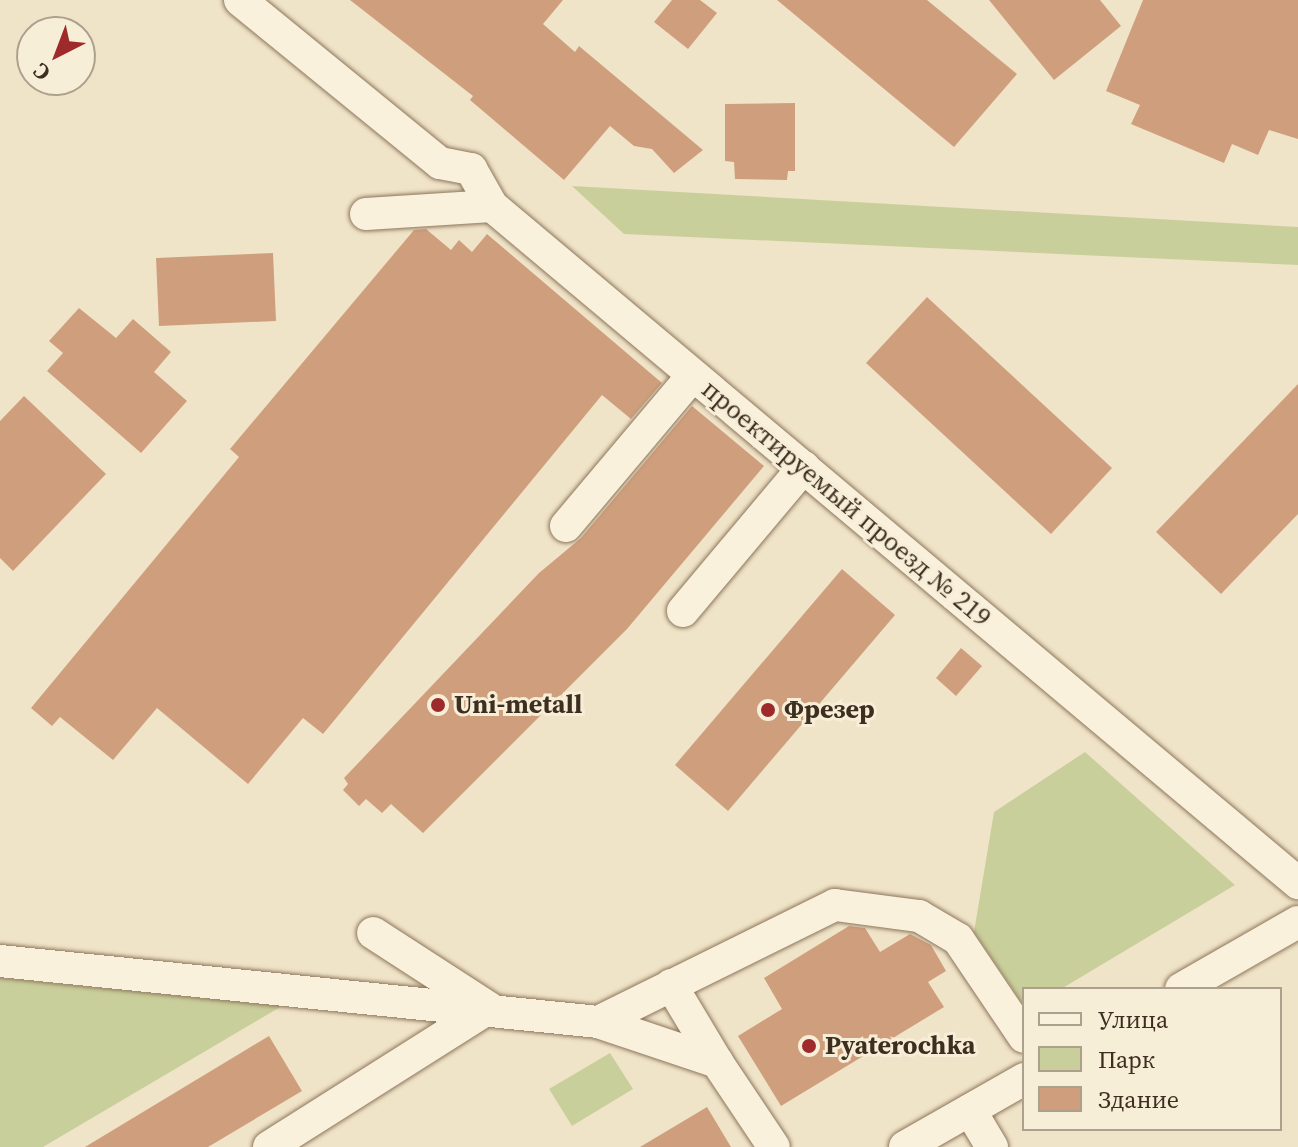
<!DOCTYPE html>
<html>
<head>
<meta charset="utf-8">
<style>
  body { margin:0 }
  #map { position:relative; width:1298px; height:1147px; overflow:hidden; background:#f0e4c8; font-family:"Source Serif 4",serif }
  div>[style] { position:absolute }
  .green>* { inset:0; background:#c9cf9b }
  .building>* { inset:0; background:#cf9f7d }
  .roads { filter:drop-shadow(0 0 2px #8d765c) drop-shadow(0 0 2px #8d765c) }
  .minor>* { height:32px; margin:-16px; padding:0 16px; transform-origin:16px; border-radius:16px; background:#faf1dc }
  .dots>* { width:22px; height:22px; translate:-50% -50%; box-sizing:border-box; border:4px solid #f7eed8; border-radius:50% }
  span { translate:-50% -50%; white-space:nowrap; text-align:center; line-height:1.15; -webkit-text-stroke:6px #f7eed8; paint-order:stroke }
  .street-label { font-size:26px; color:#3d2e20 }
  .poi-label { font-size:26px; color:#3d2e20; font-weight:700 }
  .left { translate:0 -50%; text-align:left }
  .legend { position:absolute; left:1022px; top:987px; width:260px; height:144px; box-sizing:border-box; background:#f7eed8; border:2px solid #ada18e; margin:0; padding:10px 14px; list-style:none; font-size:24px; color:#3d2e20 }
  .legend li { display:flex; align-items:center; gap:16px; height:40px }
  .legend b { width:40px; border:2px solid #ada18e }
  .north { position:absolute; left:16px; top:16px; width:80px; height:80px; box-sizing:border-box; background:#f7eed8; border:2px solid #ada18e; border-radius:50%; rotate:222deg; font-size:22px; font-weight:700; line-height:32px; text-align:center; color:#3d2e20 }
  .north::after { content:''; display:block; margin:auto; width:28px; height:36px; background:#9e2a2b; clip-path:polygon(50% 0,100% 100%,50% 72%,0 100%) }
</style>
</head>
<body>
<div id="map">
  <div class="green">
    <div style="clip-path:polygon(572px 186px,1298px 227px,1298px 265px,624px 234px)"></div>
    <div style="clip-path:polygon(1085px 752px,1235px 885px,1061px 989px,1024px 989px,1024px 1006px,974px 932px,994px 812px)"></div>
    <div style="clip-path:polygon(0 978px,282px 1006px,43px 1147px,0 1147px)"></div>
    <div style="clip-path:polygon(610px 1053px,633px 1089px,572px 1126px,549px 1089px)"></div>
  </div>
  <div class="building">
    <div style="clip-path:polygon(350px 0,563px 0,543px 24px,575px 52px,579px 46px,703px 150px,674px 173px,652px 149px,634px 146px,610px 126px,564px 180px,470px 100px,473px 96px)"></div>
    <div style="clip-path:polygon(672px 0,700px 0,717px 13px,688px 49px,654px 22px)"></div>
    <div style="clip-path:polygon(777px 0,927px 0,1017px 74px,954px 147px)"></div>
    <div style="clip-path:polygon(989px 0,1100px 0,1121px 26px,1054px 80px)"></div>
    <div style="clip-path:polygon(1143px 0,1298px 0,1298px 139px,1269px 130px,1258px 155px,1232px 144px,1224px 163px,1131px 124px,1140px 105px,1106px 91px)"></div>
    <div style="clip-path:polygon(795px 103px,795px 171px,788px 171px,787px 180px,735px 179px,734px 162px,725px 161px,725px 104px)"></div>
    <div style="clip-path:polygon(426px 229px,451px 250px,459px 240px,472px 252px,487px 234px,662px 383px,631px 419px,602px 395px,323px 734px,303px 718px,248px 784px,157px 708px,113px 760px,60px 717px,52px 726px,31px 708px,239px 457px,230px 449px,414px 230px)"></div>
    <div style="clip-path:polygon(273px 253px,276px 321px,159px 326px,156px 258px)"></div>
    <div style="clip-path:polygon(927px 297px,1112px 468px,1051px 534px,866px 363px)"></div>
    <div style="clip-path:polygon(79px 308px,116px 338px,133px 319px,171px 352px,154px 372px,187px 401px,141px 453px,47px 371px,63px 353px,49px 341px)"></div>
    <div style="clip-path:polygon(1298px 384px,1298px 514px,1221px 594px,1156px 532px)"></div>
    <div style="clip-path:polygon(24px 396px,106px 474px,13px 571px,0 558px,0 421px)"></div>
    <div style="clip-path:polygon(692px 406px,764px 466px,627px 629px,423px 833px,391px 804px,382px 813px,366px 799px,359px 806px,343px 790px,348px 784px,344px 778px,539px 573px,581px 538px)"></div>
    <div style="clip-path:polygon(842px 569px,895px 615px,728px 811px,675px 765px)"></div>
    <div style="clip-path:polygon(961px 648px,982px 666px,956px 696px,936px 678px)"></div>
    <div style="clip-path:polygon(849px 926px,865px 928px,880px 952px,910px 934px,931px 945px,946px 971px,928px 982px,944px 1007px,781px 1106px,738px 1036px,782px 1009px,764px 978px)"></div>
    <div style="clip-path:polygon(269px 1036px,302px 1091px,208px 1147px,85px 1147px)"></div>
    <div style="clip-path:polygon(707px 1107px,731px 1147px,640px 1147px)"></div>
  </div>
  <div class="roads">
    <div class="minor">
      <div style="left:240px;top:0;width:258px;rotate:39.2deg"></div>
      <div style="left:440px;top:163px;width:32px;rotate:11deg"></div>
      <div style="left:471px;top:169px;width:43px;rotate:60.4deg"></div>
      <div style="left:366px;top:214px;width:126px;rotate:-3.6deg"></div>
      <div style="left:492px;top:206px;width:1053px;rotate:40.03deg"></div>
      <div style="left:566px;top:526px;width:197px;rotate:-49.9deg"></div>
      <div style="left:683px;top:611px;width:188px;rotate:-50deg"></div>
      <div style="left:0;top:961px;width:601px;rotate:5.82deg"></div>
      <div style="left:598px;top:1022px;width:264px;rotate:-26.3deg"></div>
      <div style="left:835px;top:905px;width:85px;rotate:7.5deg"></div>
      <div style="left:919px;top:916px;width:45px;rotate:30.5deg"></div>
      <div style="left:958px;top:939px;width:118px;rotate:56deg"></div>
      <div style="left:671px;top:985px;width:90px;rotate:59.1deg"></div>
      <div style="left:1181px;top:989px;width:135px;rotate:-29.8deg"></div>
      <div style="left:598px;top:1022px;width:126px;rotate:18.6deg"></div>
      <div style="left:717px;top:1062px;width:102px;rotate:56.2deg"></div>
      <div style="left:970px;top:1110px;width:43px;rotate:59.3deg"></div>
      <div style="left:269px;top:1147px;width:260px;rotate:-32.3deg"></div>
      <div style="left:489px;top:1008px;width:138px;rotate:-147.1deg"></div>
      <div style="left:905px;top:1147px;width:137px;rotate:-29.7deg"></div>
    </div>
  </div>
  <div class="dots">
    <div style="left:438px;top:705px;background:#9e2a2b"></div>
    <div style="left:768px;top:710px;background:#9e2a2b"></div>
    <div style="left:809px;top:1046px;background:#9e2a2b"></div>
  </div>
  <div class="street-label">
    <span style="left:846px;top:504px;rotate:40deg">проектируемый проезд № 219</span>
  </div>
  <div class="poi-label">
    <span class="left" style="left:454px;top:705px">Uni-metall</span>
    <span class="left" style="left:784px;top:710px">Фрезер</span>
    <span class="left" style="left:825px;top:1046px">Pyaterochka</span>
  </div>
  <ul class="legend">
  <li><b style="height:10px;background:#faf1dc"></b>Улица</li>
  <li><b style="height:22px;background:#c9cf9b"></b>Парк</li>
  <li><b style="height:22px;background:#cf9f7d"></b>Здание</li>
  </ul>
  <div class="north">С</div>
</div>
</body>
</html>
